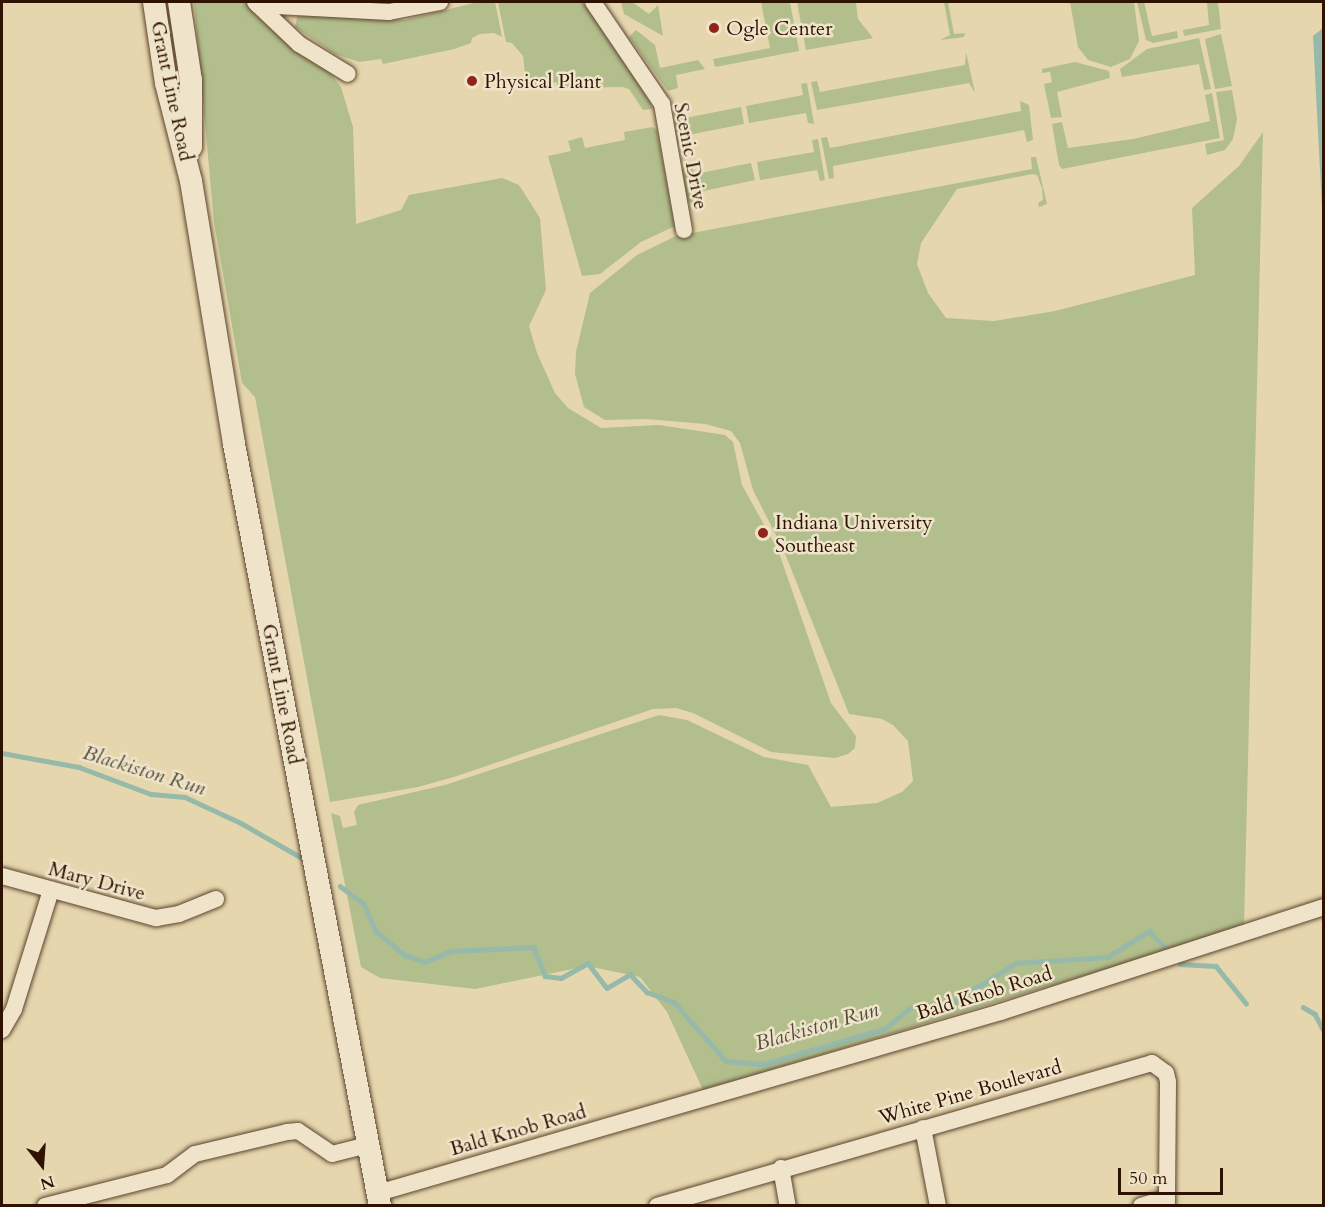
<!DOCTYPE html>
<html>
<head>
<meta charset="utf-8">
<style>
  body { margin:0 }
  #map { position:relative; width:1325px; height:1207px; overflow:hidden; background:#e6d6ae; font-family:Cardo,serif }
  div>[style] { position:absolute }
  .green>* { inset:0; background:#b2be8c }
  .water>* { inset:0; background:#96b9aa }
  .stream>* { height:4.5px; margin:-2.25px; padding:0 2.25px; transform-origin:2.25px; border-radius:2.25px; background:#96b9aa }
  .roads { filter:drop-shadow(0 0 2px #5d442d) drop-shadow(0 0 2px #5d442d) }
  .street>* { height:16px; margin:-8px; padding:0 8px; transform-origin:8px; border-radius:8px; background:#efe4ca }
  .secondary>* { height:22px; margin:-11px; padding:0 11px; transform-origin:11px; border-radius:11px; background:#efe4ca }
  .dots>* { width:16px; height:16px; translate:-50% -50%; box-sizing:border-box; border:3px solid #efe4ca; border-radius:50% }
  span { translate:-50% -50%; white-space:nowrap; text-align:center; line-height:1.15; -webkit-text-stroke:5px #efe4ca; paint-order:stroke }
  .poi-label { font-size:20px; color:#2f1302 }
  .left { translate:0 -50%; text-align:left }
  .street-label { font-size:20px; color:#2f1302 }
  .water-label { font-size:21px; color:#534d3d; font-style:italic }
  .frame { position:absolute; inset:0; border:3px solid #2f1302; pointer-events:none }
  .north { position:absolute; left:12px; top:1135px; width:60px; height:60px; -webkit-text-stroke:4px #efe4ca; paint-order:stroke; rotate:163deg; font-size:16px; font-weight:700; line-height:24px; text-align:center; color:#2f1302 }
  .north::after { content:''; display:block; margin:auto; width:21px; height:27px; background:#2f1302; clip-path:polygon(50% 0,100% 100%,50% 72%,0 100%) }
  .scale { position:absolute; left:1118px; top:1168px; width:105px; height:27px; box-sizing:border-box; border:3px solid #2f1302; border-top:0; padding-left:8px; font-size:18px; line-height:21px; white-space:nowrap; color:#2f1302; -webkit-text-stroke:4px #efe4ca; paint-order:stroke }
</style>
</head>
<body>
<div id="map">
  <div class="green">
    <div style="clip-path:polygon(194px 2px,246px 2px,262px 20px,331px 74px,341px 87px,353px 127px,356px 224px,401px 210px,409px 195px,502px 178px,519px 185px,540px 218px,546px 290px,529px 326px,537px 353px,555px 393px,568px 408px,601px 428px,659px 425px,725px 435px,733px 442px,742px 485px,778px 550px,831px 703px,856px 736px,855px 748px,848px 754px,835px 758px,771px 752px,693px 713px,676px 708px,653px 709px,457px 776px,418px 787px,330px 802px,255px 397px,242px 383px,214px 222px)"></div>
    <div style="clip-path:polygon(478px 2px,495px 2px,502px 37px,494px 33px,480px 34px,472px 38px,471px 43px,454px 49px,383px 64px,381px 59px,359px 62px,335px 54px,295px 27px,298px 14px,405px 20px)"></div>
    <div style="clip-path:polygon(498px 2px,587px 2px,649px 97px,652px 109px,643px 110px,629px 89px,622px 87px,559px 88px,556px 82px,527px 90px,523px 56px,512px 43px,506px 42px)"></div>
    <div style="clip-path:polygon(621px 2px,632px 2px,649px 14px,658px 5px,663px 36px,624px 14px)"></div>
    <div style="clip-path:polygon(761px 2px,790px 2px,799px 51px,715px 67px,713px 59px,770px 48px)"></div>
    <div style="clip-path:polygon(797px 2px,856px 3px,858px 19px,873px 38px,806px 50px)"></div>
    <div style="clip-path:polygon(944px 2px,948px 2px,954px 34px,965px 33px,964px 37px,940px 40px,950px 35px)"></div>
    <div style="clip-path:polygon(1070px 2px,1134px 2px,1139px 41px,1130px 59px,1111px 67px,1088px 60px,1078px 47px)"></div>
    <div style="clip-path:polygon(1137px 2px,1144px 2px,1152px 36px,1177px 31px,1178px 38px,1153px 43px,1146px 40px)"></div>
    <div style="clip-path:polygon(1207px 2px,1218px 2px,1221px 29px,1184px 36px,1183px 30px,1209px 25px)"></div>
    <div style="clip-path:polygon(636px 30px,655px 45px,660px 68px,698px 60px,705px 69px,676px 75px,678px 88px,668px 91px,629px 37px)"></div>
    <div style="clip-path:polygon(1221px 34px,1232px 86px,1215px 89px,1205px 39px)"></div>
    <div style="clip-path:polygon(1199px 38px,1211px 89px,1204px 90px,1199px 64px,1122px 77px,1120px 69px,1147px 49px)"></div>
    <div style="clip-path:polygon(966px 52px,975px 93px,969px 83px,817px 110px,811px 82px,817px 81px,820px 92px,965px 65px)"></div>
    <div style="clip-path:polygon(1075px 62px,1109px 71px,1110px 78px,1057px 92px,1062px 117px,1051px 118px,1044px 84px,1052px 82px,1050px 72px,1042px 73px,1042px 69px)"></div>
    <div style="clip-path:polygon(807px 83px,814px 124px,808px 123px,806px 113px,749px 123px,746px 106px,803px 95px,801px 84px)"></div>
    <div style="clip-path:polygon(1232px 90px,1237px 119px,1233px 139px,1225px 150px,1207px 155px,1205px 144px,1224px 140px,1216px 92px)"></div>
    <div style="clip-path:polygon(1212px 93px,1220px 138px,1062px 169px,1059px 165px,1052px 124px,1062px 122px,1068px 148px,1133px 139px,1210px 121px,1205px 95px)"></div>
    <div style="clip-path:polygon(1020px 101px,1029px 105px,1033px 140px,1027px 142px,1024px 130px,833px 166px,834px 178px,829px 179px,821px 138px,827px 137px,830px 148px,1021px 111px)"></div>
    <div style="clip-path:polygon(741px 107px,744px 124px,688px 135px,688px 145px,684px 148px,677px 144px,673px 109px,681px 109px,685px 118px)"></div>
    <div style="clip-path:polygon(652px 127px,657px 130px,675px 226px,641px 242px,600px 274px,582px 276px,548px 156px,571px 151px,568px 141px,582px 137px,585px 148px,625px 140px,624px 132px)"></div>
    <div style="clip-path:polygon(1263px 132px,1244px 928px,703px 1090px,667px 1012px,640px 977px,587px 966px,475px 989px,380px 978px,361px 967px,331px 813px,340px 816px,343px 828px,357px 825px,354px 812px,358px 805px,445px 785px,659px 715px,687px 720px,764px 757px,808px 765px,831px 807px,877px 803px,902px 792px,913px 781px,908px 741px,893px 725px,882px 719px,849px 714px,784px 551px,753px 490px,740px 443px,731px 431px,705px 424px,647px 419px,605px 420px,584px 407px,575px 374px,576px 352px,590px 293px,637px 255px,676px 236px,1032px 169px,1031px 157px,1036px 157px,1047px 204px,1039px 207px,1038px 203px,1043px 200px,1042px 188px,1037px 175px,1032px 174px,957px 189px,921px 243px,917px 264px,928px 293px,946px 318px,994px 321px,1055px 311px,1195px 275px,1192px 208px,1239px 166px)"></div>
    <div style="clip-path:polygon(818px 139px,825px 180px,820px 181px,817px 170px,760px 180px,757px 162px,814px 152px,812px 140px)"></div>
    <div style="clip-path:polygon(751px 163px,755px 180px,699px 192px,695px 204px,687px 201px,682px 170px,685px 164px,691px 164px,695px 174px)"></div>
  </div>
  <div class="water">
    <div style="clip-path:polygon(1323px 28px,1323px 228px,1313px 36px)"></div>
  </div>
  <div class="stream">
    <div style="left:2px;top:753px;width:78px;rotate:10.3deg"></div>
    <div style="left:79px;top:767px;width:77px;rotate:20.6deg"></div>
    <div style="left:151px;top:794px;width:34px;rotate:5deg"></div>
    <div style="left:185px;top:797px;width:62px;rotate:24.9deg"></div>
    <div style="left:241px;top:823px;width:70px;rotate:29.8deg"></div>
    <div style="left:340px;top:886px;width:30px;rotate:37deg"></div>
    <div style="left:364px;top:904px;width:30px;rotate:66deg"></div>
    <div style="left:376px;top:931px;width:38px;rotate:40deg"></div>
    <div style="left:405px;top:955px;width:21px;rotate:19deg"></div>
    <div style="left:425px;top:962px;width:28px;rotate:-23deg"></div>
    <div style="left:451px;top:951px;width:83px;rotate:-2.8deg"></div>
    <div style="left:534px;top:947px;width:31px;rotate:69deg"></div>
    <div style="left:545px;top:976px;width:16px;rotate:7deg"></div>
    <div style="left:561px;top:978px;width:31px;rotate:-29deg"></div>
    <div style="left:588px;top:963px;width:31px;rotate:53deg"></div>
    <div style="left:607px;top:988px;width:27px;rotate:-31deg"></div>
    <div style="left:630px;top:974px;width:25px;rotate:47deg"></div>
    <div style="left:647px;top:992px;width:30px;rotate:21deg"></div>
    <div style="left:675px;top:1003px;width:77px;rotate:48.7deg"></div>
    <div style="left:726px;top:1061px;width:38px;rotate:5deg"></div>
    <div style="left:764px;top:1064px;width:125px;rotate:-16.3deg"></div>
    <div style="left:884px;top:1029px;width:35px;rotate:-39deg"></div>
    <div style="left:911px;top:1007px;width:33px;rotate:2deg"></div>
    <div style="left:944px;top:1008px;width:85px;rotate:-32deg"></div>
    <div style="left:1016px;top:963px;width:92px;rotate:-3.7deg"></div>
    <div style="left:1108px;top:957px;width:49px;rotate:-32.4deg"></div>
    <div style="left:1149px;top:931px;width:25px;rotate:45deg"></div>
    <div style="left:1180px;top:964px;width:36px;rotate:3deg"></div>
    <div style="left:1216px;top:966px;width:48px;rotate:51deg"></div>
    <div style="left:1303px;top:1007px;width:14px;rotate:30deg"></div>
    <div style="left:1315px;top:1014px;width:19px;rotate:62deg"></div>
  </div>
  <div class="roads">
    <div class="street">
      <div style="left:255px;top:2px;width:4px;rotate:45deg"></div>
      <div style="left:258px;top:5px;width:131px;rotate:3.1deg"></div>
      <div style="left:389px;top:12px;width:52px;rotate:-11.1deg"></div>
      <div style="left:593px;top:2px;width:123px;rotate:55.9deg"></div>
      <div style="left:662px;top:104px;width:128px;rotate:80.1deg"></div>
      <div style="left:258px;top:5px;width:57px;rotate:43.6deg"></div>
      <div style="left:299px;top:44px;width:57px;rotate:31.5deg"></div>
      <div style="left:2px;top:876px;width:160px;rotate:15.3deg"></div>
      <div style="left:156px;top:918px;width:23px;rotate:-10deg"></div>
      <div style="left:179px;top:914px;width:40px;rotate:-22deg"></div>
      <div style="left:2px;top:1030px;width:24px;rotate:-60deg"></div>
      <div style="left:14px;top:1009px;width:125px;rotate:-72.7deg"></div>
      <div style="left:923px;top:1128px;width:79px;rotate:79.1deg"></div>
      <div style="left:781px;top:1168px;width:39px;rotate:80deg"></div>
      <div style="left:378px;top:1193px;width:649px;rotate:-16.2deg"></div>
      <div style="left:1001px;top:1012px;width:340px;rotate:-18deg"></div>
      <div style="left:45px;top:1206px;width:126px;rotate:-14.3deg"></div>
      <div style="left:167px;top:1175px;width:35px;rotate:-37deg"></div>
      <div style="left:195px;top:1154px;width:95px;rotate:-13.4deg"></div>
      <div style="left:287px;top:1132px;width:11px;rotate:-5deg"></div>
      <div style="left:298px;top:1131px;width:41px;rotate:34.1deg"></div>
      <div style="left:332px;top:1154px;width:38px;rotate:-14deg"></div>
      <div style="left:657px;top:1206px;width:515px;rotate:-16.11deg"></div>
      <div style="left:1152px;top:1063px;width:17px;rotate:36deg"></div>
      <div style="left:1166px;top:1073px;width:9px;rotate:77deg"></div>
      <div style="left:1168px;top:1082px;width:124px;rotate:90.5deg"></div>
      <div style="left:1141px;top:1206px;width:27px;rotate:-17deg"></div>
    </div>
    <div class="secondary">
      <div style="left:154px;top:2px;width:82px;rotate:81.6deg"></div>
      <div style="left:166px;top:83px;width:101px;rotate:75.7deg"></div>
      <div style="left:191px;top:181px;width:266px;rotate:80.7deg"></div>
      <div style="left:234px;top:444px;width:776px;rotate:79.15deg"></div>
      <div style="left:179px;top:2px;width:79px;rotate:81.3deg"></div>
      <div style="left:191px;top:80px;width:67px;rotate:90deg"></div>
    </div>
  </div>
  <div class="dots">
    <div style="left:714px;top:28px;background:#8f2418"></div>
    <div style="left:472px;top:81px;background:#8f2418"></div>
    <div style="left:763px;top:533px;background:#8f2418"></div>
  </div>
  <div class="poi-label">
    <span class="left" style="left:726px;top:28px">Ogle Center</span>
    <span class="left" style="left:484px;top:81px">Physical Plant</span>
    <span class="left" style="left:775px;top:534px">Indiana University<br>Southeast</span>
  </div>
  <div class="street-label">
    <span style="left:172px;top:91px;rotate:78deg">Grant Line Road</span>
    <span style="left:691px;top:156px;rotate:79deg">Scenic Drive</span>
    <span style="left:282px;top:694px;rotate:79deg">Grant Line Road</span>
    <span style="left:97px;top:881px;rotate:15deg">Mary Drive</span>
    <span style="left:984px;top:993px;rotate:-17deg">Bald Knob Road</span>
    <span style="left:970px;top:1092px;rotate:-16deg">White Pine Boulevard</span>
    <span style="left:518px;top:1130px;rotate:-16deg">Bald Knob Road</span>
  </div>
  <div class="water-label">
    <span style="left:144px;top:771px;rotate:17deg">Blackiston Run</span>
    <span style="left:817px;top:1027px;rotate:-16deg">Blackiston Run</span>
  </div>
  <div class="frame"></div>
  <div class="north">N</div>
  <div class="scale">50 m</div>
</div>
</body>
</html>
